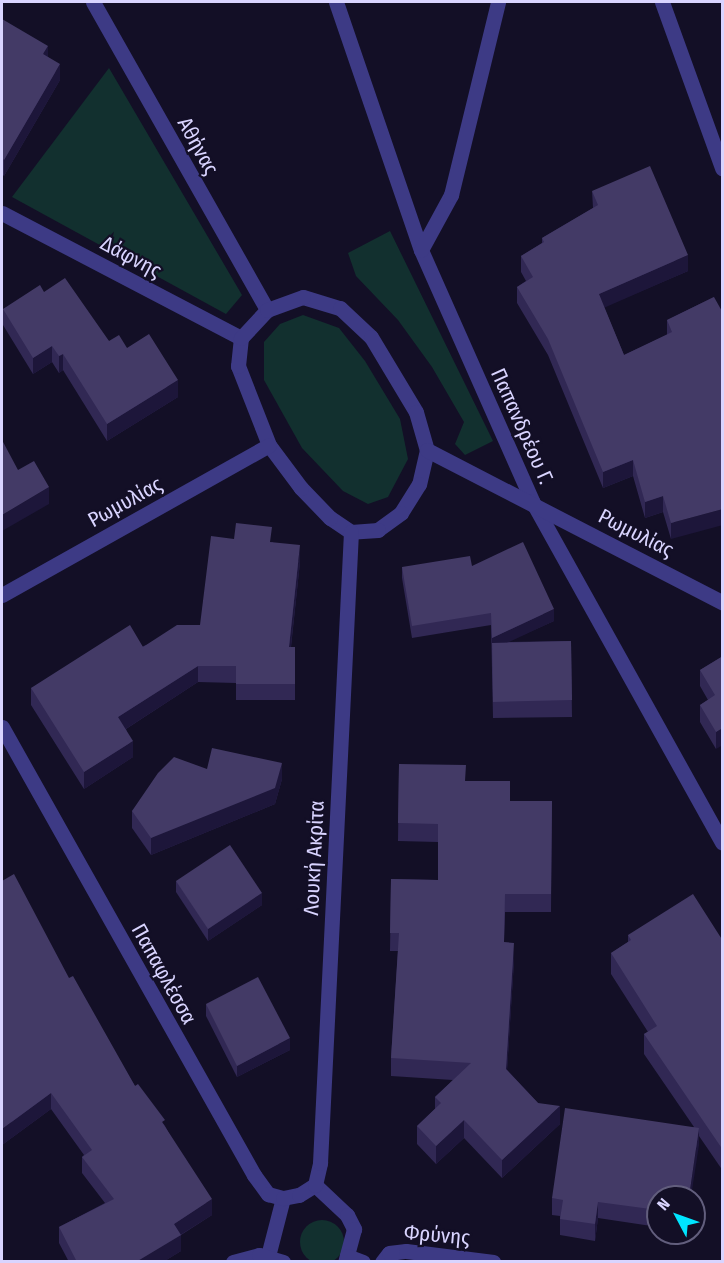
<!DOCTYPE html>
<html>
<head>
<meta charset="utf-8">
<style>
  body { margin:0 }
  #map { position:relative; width:724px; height:1263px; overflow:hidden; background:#130f26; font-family:"Fira Sans Condensed",sans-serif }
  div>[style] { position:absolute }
  .green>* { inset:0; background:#12302f }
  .round { border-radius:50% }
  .pedestrian>* { height:15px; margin:-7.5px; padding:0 7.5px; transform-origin:7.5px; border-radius:7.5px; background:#3d3a85 }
  .minor>* { height:15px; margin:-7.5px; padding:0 7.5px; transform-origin:7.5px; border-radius:7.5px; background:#3d3a85 }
  .wall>* { inset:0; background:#312854 }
  .shaded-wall>* { inset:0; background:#1d163a }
  .building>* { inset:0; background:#433a66 }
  span { translate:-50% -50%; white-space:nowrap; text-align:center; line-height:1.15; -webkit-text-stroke:4.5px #130f26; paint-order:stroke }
  .street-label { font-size:21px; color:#d9d4ff }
  .frame { position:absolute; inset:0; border:3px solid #d9d4ff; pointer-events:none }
  .north { position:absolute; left:646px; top:1185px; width:60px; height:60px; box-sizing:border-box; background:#130f26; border:2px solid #625e7d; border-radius:50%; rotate:311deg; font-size:16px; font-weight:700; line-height:24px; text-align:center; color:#d9d4ff }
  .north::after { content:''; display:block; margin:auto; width:21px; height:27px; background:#00e5ff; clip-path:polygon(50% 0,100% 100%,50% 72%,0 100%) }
</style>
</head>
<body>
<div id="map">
  <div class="green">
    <div style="clip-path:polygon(109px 68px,242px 295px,226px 314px,12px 197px)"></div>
    <div style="clip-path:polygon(390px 231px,493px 441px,465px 455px,455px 444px,464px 422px,432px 367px,398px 320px,356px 276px,348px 253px)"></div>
    <div style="clip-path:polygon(303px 315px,339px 328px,365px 361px,400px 419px,408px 459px,388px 497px,368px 504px,343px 491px,302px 448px,264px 380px,264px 342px,280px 324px)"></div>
    <div class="round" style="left:300px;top:1220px;width:44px;height:44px"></div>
  </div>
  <div class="pedestrian">
    <div style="left:315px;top:1185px;width:44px;rotate:43.2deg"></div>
    <div style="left:347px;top:1215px;width:16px;rotate:63deg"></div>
    <div style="left:354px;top:1229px;width:34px;rotate:105deg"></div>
    <div style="left:268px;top:1256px;width:60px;rotate:-75.5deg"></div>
    <div style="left:347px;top:1256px;width:17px;rotate:21deg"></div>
  </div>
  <div class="minor">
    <div style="left:93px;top:2px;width:354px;rotate:60.5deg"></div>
    <div style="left:336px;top:2px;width:262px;rotate:71.1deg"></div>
    <div style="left:421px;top:250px;width:274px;rotate:66.1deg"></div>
    <div style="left:532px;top:501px;width:391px;rotate:60.9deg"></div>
    <div style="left:662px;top:2px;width:177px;rotate:70.1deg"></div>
    <div style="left:2px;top:213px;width:270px;rotate:27.6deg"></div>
    <div style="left:421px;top:250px;width:63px;rotate:-61.4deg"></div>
    <div style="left:451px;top:195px;width:199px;rotate:-76.3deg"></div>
    <div style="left:303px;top:297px;width:39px;rotate:17deg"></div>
    <div style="left:340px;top:308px;width:42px;rotate:43.1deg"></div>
    <div style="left:371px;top:337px;width:87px;rotate:59deg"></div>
    <div style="left:416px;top:412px;width:40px;rotate:74deg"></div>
    <div style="left:427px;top:450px;width:35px;rotate:103deg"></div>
    <div style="left:419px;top:484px;width:34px;rotate:122deg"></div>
    <div style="left:401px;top:513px;width:29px;rotate:144deg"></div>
    <div style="left:378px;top:530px;width:27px;rotate:176deg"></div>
    <div style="left:351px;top:532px;width:25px;rotate:-146deg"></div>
    <div style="left:330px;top:518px;width:42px;rotate:-134deg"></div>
    <div style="left:301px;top:488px;width:54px;rotate:-126.7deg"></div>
    <div style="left:269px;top:445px;width:85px;rotate:-111.4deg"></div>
    <div style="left:238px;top:366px;width:28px;rotate:-84deg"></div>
    <div style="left:241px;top:338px;width:38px;rotate:-47deg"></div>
    <div style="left:267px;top:310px;width:38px;rotate:-20deg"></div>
    <div style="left:427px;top:450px;width:332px;rotate:27.3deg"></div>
    <div style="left:2px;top:595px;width:306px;rotate:-29.3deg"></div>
    <div style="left:2px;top:727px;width:514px;rotate:60.64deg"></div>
    <div style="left:254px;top:1175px;width:24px;rotate:54deg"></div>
    <div style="left:268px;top:1194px;width:16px;rotate:15deg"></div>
    <div style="left:283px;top:1198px;width:16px;rotate:-11deg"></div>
    <div style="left:299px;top:1195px;width:19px;rotate:-32deg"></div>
    <div style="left:315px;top:1185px;width:23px;rotate:-77deg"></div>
    <div style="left:320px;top:1163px;width:632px;rotate:-87.19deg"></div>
    <div style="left:233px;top:1262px;width:27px;rotate:-15deg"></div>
    <div style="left:259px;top:1255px;width:25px;rotate:16deg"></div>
    <div style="left:382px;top:1262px;width:11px;rotate:-52deg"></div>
    <div style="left:389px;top:1253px;width:17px;rotate:-7deg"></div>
    <div style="left:406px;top:1251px;width:88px;rotate:7.2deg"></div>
  </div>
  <div class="wall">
    <div style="clip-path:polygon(2px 19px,48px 57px,60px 80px,4px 176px,2px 174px)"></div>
    <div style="clip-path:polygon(592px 191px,688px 271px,604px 307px,624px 355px,667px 335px,667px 320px,714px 297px,671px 539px,663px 512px,645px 518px,633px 476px,603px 488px,548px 355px,517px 303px,517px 287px,526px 281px,521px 272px,521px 256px,542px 243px,542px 238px,593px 208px)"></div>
    <div style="clip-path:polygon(44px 292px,109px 341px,127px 348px,178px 397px,107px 441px,63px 370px,59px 373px,52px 362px,33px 374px,3px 325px,3px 309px)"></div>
    <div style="clip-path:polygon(272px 542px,300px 562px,291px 647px,295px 647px,295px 700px,236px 700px,236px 683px,198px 682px,126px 729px,133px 757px,84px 789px,31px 705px,31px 688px,200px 625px)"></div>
    <div style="clip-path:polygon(472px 566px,554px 621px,507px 642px,571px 641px,572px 717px,493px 718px,491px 625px,412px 638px,402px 578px,402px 567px)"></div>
    <div style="clip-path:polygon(723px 656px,716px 749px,700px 722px,700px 705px,708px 700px,700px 686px,700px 670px)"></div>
    <div style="clip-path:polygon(399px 764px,466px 781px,510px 801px,552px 801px,551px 912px,505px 912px,504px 942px,514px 961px,507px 1070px,538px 1103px,560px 1124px,502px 1178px,464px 1138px,436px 1164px,417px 1144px,417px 1126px,435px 1109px,435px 1097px,453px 1080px,391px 1076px,391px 1058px,398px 951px,390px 951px,391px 879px,438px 880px,438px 842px,398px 841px)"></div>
    <div style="clip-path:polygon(207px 769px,282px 779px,275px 804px,151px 855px,132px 828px,132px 811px)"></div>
    <div style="clip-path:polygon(176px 881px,262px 905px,208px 941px,176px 892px)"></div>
    <div style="clip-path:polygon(628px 935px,723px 941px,723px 1171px,699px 1136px,699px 1145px,658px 1197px,658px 1227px,598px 1218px,595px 1241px,560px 1235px,560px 1216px,552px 1215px,552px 1198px,694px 1127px,644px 1054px,644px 1034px,648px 1032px,611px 974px,611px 953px,628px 942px)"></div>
    <div style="clip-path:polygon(69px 978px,135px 1086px,165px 1126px,212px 1215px,181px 1235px,181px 1251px,163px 1262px,69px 1262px,59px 1243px,59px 1227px,105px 1203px,82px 1173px,82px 1157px,84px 1155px,51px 1109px,2px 1145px)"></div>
    <div style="clip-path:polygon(206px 1004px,290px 1050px,237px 1077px,206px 1016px)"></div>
  </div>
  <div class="shaded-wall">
    <div style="clip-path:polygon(48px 46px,48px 62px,43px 54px)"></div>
    <div style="clip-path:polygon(60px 64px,60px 80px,4px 176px,4px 160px)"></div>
    <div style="clip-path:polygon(688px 255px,688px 271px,599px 310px,599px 294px)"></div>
    <div style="clip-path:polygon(52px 346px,52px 362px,33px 374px,33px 358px)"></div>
    <div style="clip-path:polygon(63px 354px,63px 370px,59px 373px,59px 356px)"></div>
    <div style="clip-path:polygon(178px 380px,178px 397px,107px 441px,107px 424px)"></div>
    <div style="clip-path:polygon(633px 460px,633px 476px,603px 488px,603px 472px)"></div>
    <div style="clip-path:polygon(49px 487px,49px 504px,2px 531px,2px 515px)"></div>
    <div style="clip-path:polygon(663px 496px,663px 512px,645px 518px,645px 502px)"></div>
    <div style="clip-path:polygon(723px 509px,723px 525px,671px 539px,671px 523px)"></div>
    <div style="clip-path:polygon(300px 545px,300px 562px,289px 663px,289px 647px)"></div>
    <div style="clip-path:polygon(554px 609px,554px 621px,492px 650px,492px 638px)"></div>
    <div style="clip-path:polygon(198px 666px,198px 682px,118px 734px,118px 717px)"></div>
    <div style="clip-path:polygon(723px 728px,723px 745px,716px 749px,716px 732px)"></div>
    <div style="clip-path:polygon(133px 741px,133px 757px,84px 789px,84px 772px)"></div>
    <div style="clip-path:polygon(282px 763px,282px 779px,275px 804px,151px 855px,151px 838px)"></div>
    <div style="clip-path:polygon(262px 893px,262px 905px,208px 941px,208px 929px)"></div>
    <div style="clip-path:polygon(514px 943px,514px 961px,506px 1087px,506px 1069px)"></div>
    <div style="clip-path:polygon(290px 1038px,290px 1050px,237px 1077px,237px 1066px)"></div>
    <div style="clip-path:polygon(51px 1093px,51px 1109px,2px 1145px,2px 1129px)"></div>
    <div style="clip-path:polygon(560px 1106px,560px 1124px,502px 1178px,502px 1160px)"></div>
    <div style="clip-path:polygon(464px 1120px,464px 1138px,436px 1164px,436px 1146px)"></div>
    <div style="clip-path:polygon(699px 1128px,699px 1145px,691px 1197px,689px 1197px)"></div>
    <div style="clip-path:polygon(212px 1199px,212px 1215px,177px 1237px,181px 1235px,181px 1251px,163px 1262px,136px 1262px,174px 1224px)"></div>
    <div style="clip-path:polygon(598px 1202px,598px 1218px,595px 1241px,595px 1224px)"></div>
  </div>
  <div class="building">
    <div style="clip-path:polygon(2px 19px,48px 46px,43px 54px,60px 64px,4px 160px,2px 158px)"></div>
    <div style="clip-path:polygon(650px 166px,688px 255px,599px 294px,624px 355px,672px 332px,667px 320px,714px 297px,723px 313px,723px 509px,671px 523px,663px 496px,645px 502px,633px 460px,603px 472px,548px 339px,517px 287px,533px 277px,521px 256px,544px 242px,542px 238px,598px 205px,592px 191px)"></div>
    <div style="clip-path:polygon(65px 278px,109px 341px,119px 335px,127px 348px,149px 334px,178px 380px,107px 424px,63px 354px,59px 356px,52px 346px,33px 358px,3px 309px,40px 285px,44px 292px)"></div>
    <div style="clip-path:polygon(2px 440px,18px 470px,34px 461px,49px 487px,2px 515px)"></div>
    <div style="clip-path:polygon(236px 523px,272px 527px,270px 542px,300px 545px,289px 647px,295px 647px,295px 684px,236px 684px,236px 666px,198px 666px,118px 717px,133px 741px,84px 772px,31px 688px,130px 625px,143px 647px,177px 625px,200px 625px,211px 536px,234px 539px)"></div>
    <div style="clip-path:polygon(523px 542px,554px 609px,492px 638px,491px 613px,412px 626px,402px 567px,470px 556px,472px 566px)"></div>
    <div style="clip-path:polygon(571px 641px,572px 700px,493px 702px,492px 643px)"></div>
    <div style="clip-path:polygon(723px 656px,723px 728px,716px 732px,700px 705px,715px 695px,700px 670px)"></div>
    <div style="clip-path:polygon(212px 748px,282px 763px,275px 788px,151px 838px,132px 811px,158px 773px,174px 757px,207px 769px)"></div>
    <div style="clip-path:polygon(399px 764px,466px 765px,465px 781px,510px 781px,510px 801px,552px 801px,551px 894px,505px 894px,504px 942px,514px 943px,506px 1069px,538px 1103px,560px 1106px,502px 1160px,464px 1120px,436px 1146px,417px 1126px,441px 1103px,435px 1097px,471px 1063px,391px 1058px,399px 933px,390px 933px,391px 879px,438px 880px,438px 824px,398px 823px)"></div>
    <div style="clip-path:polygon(230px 845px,262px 893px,208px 929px,176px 881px)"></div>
    <div style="clip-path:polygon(14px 874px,69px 978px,73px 976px,135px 1086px,138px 1084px,165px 1120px,162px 1122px,212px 1199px,174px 1224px,181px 1235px,136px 1262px,77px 1262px,59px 1227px,114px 1199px,82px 1157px,92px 1150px,51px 1093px,2px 1129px,2px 881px)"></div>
    <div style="clip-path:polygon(693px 894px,723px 941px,723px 1150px,644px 1034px,657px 1026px,611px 953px,631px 940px,628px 935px)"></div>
    <div style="clip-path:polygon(258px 977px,290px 1038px,237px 1066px,206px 1004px)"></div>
    <div style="clip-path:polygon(565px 1108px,699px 1128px,689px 1197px,658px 1197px,658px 1210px,598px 1202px,595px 1224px,560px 1219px,563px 1200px,552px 1198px)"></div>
  </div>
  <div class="street-label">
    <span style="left:198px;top:146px;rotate:61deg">Αθήνας</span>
    <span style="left:131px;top:257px;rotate:28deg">Δάφνης</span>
    <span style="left:522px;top:426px;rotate:66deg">Παπανδρέου Γ.</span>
    <span style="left:125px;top:502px;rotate:-29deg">Ρωμυλίας</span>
    <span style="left:636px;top:533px;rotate:27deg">Ρωμυλίας</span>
    <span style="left:314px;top:858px;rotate:-87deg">Λουκή Ακρίτα</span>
    <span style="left:164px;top:974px;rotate:61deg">Παπαφλέσσα</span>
    <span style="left:437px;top:1235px;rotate:5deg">Φρύνης</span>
  </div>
  <div class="frame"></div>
  <div class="north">N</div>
</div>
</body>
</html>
